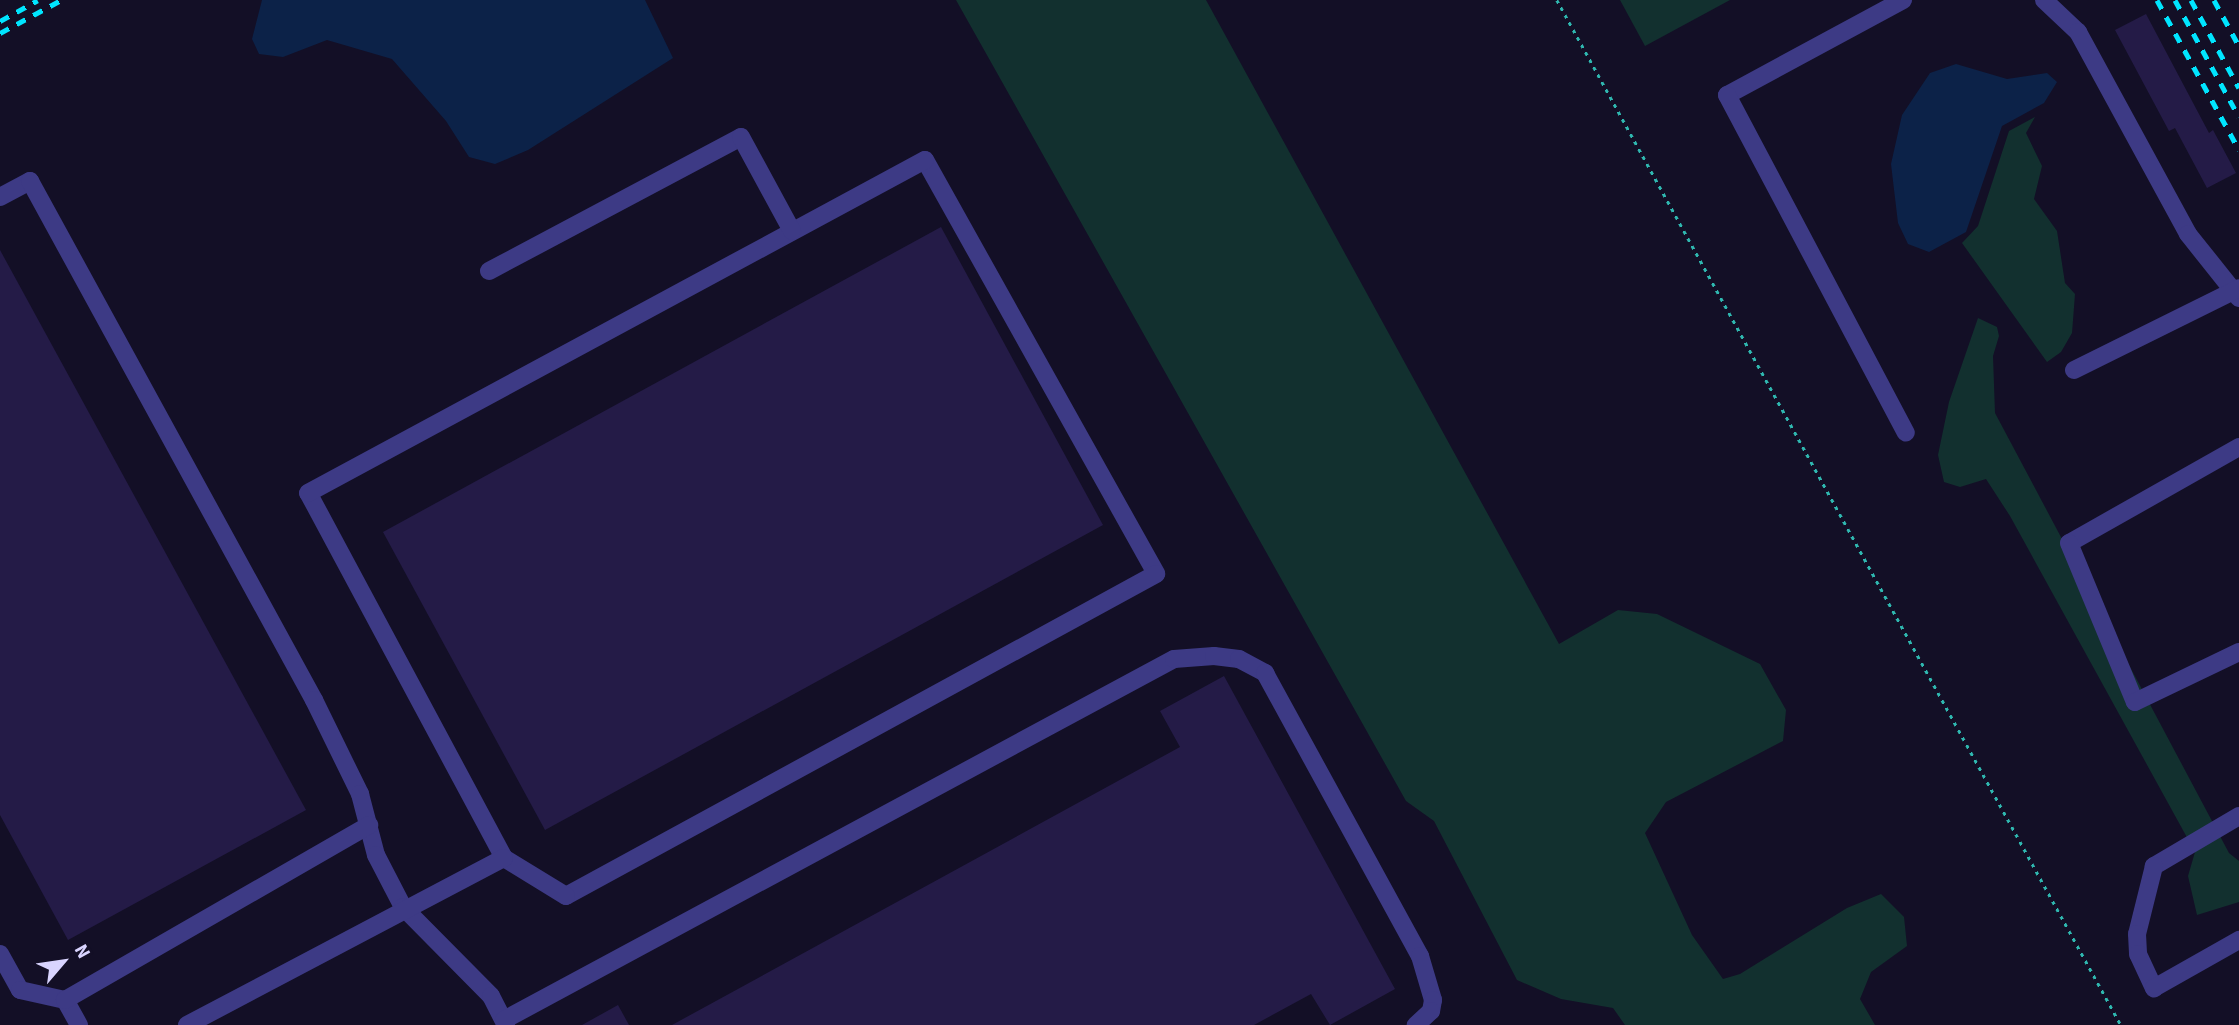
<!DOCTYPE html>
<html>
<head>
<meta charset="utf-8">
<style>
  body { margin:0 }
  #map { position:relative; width:2239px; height:1025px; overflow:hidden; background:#130f26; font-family:"Source Sans 3",sans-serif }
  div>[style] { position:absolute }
  .green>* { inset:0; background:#12302f }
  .water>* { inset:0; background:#0c2248 }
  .building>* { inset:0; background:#241b47 }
  .path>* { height:2.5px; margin-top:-1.25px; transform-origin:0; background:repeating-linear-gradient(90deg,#2fb8b0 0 3.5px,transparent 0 8.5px) }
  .minor>* { height:18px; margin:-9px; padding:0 9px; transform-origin:9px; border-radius:9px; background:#3d3a85 }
  .rail>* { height:5px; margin-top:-2.5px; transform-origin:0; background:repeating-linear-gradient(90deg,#00e5ff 0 10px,transparent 0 19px) }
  span { translate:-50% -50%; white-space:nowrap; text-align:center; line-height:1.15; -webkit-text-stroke:5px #130f26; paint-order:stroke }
  .north { position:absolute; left:28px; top:927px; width:70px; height:70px; -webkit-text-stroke:5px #130f26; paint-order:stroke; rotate:61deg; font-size:19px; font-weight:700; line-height:28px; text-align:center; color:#d9d4ff }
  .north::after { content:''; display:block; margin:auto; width:24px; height:32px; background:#d9d4ff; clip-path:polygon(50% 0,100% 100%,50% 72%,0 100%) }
</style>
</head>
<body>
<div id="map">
  <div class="green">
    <div style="clip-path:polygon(956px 0,1206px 0,1559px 644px,1618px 610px,1657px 614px,1760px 664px,1786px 710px,1783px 741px,1666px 802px,1645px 833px,1692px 935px,1723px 979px,1740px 974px,1847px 908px,1881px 894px,1904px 917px,1907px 946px,1871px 972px,1860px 999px,1875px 1025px,1625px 1025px,1613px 1008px,1561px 999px,1517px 980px,1434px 821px,1406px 801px)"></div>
    <div style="clip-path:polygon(1620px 0,1730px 0,1645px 46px)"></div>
    <div style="clip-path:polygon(2035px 117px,2026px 133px,2042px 166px,2034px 199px,2057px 231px,2065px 283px,2075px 294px,2072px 333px,2061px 352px,2047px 362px,1962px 243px,1978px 226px,2009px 131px)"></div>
    <div style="clip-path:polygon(1978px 318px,1997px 327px,1999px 336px,1993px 356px,1995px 413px,2229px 853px,2239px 861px,2239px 902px,2197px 915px,2188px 876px,2195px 852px,2010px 516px,1986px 479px,1960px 487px,1944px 482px,1938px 455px,1949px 402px)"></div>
  </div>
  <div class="water">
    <div style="clip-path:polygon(262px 0,645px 0,673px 58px,528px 150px,495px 164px,469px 157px,446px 121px,392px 59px,327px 40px,283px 57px,259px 54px,252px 39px)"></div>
    <div style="clip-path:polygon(1956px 64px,2007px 79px,2047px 73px,2057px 82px,2044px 103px,2002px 126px,1966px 232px,1929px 252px,1908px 244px,1898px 223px,1891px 164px,1902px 115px,1930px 73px)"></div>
  </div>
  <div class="building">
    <div style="clip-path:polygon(2146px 14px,2209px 133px,2213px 130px,2236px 173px,2207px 188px,2175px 128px,2169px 131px,2115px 30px)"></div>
    <div style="clip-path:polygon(941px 227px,1103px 525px,545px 830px,383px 532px)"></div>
    <div style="clip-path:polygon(0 250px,306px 810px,68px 940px,0 815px)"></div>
    <div style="clip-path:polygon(1224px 676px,1395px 989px,1330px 1025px,1311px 994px,1254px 1025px,672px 1025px,1180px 747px,1160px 711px)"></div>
    <div style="clip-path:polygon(618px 1005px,629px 1025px,582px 1025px)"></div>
  </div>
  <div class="path">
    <div style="left:1557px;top:0;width:1170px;rotate:61.18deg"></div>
  </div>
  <div class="minor">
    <div style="left:1903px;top:0;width:200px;rotate:151.6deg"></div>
    <div style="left:1727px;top:95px;width:382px;rotate:62.1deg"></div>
    <div style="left:2044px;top:0;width:47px;rotate:43.3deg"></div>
    <div style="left:2078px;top:32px;width:230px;rotate:61.4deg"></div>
    <div style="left:2188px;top:234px;width:82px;rotate:51.4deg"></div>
    <div style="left:925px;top:160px;width:474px;rotate:60.8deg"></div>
    <div style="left:1156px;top:574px;width:672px;rotate:151.38deg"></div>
    <div style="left:566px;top:896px;width:73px;rotate:-148.5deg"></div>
    <div style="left:504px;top:858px;width:414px;rotate:-118.2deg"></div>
    <div style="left:308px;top:493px;width:701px;rotate:-28.36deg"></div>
    <div style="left:0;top:197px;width:34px;rotate:-28deg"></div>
    <div style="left:30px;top:181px;width:592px;rotate:61.31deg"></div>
    <div style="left:314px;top:700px;width:105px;rotate:63.9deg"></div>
    <div style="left:360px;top:794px;width:63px;rotate:75.3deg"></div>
    <div style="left:376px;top:855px;width:59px;rotate:62.6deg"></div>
    <div style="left:403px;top:907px;width:125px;rotate:45.3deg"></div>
    <div style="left:491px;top:996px;width:33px;rotate:63deg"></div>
    <div style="left:489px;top:271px;width:285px;rotate:-28deg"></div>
    <div style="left:741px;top:137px;width:107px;rotate:61.5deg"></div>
    <div style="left:2074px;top:370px;width:184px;rotate:-26.4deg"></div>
    <div style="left:2239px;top:447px;width:195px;rotate:150.5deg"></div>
    <div style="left:2069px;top:543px;width:172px;rotate:67.5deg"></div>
    <div style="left:2135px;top:702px;width:115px;rotate:-25.7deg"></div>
    <div style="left:2239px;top:816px;width:99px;rotate:149.5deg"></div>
    <div style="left:2154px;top:866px;width:70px;rotate:104deg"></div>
    <div style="left:2137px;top:934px;width:20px;rotate:87deg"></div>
    <div style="left:2138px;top:954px;width:38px;rotate:65deg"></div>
    <div style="left:2154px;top:988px;width:98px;rotate:-29.5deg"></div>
    <div style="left:0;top:954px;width:41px;rotate:60.9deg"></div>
    <div style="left:20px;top:990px;width:46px;rotate:12.5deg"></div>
    <div style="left:504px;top:1020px;width:761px;rotate:-28.32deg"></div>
    <div style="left:1174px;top:659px;width:40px;rotate:-4.3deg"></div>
    <div style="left:1214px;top:656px;width:25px;rotate:7deg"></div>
    <div style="left:1239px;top:659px;width:30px;rotate:28deg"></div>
    <div style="left:1265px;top:673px;width:323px;rotate:61.3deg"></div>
    <div style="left:1420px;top:956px;width:46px;rotate:73.5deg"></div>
    <div style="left:1433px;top:1000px;width:11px;rotate:100deg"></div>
    <div style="left:1431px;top:1011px;width:21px;rotate:137deg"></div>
    <div style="left:79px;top:1025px;width:29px;rotate:-119deg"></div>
    <div style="left:65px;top:1000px;width:351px;rotate:-29.9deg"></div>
    <div style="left:187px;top:1025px;width:358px;rotate:-27.8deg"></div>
  </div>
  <div class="rail">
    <div style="left:2157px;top:0;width:171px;rotate:61.3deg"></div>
    <div style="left:2175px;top:0;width:133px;rotate:61.3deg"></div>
    <div style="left:2191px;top:0;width:100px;rotate:61.4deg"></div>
    <div style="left:2214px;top:0;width:52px;rotate:61.5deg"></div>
    <div style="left:0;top:21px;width:43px;rotate:-28.9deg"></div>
    <div style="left:0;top:33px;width:69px;rotate:-28.4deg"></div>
  </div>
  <div class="north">N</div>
</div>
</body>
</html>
